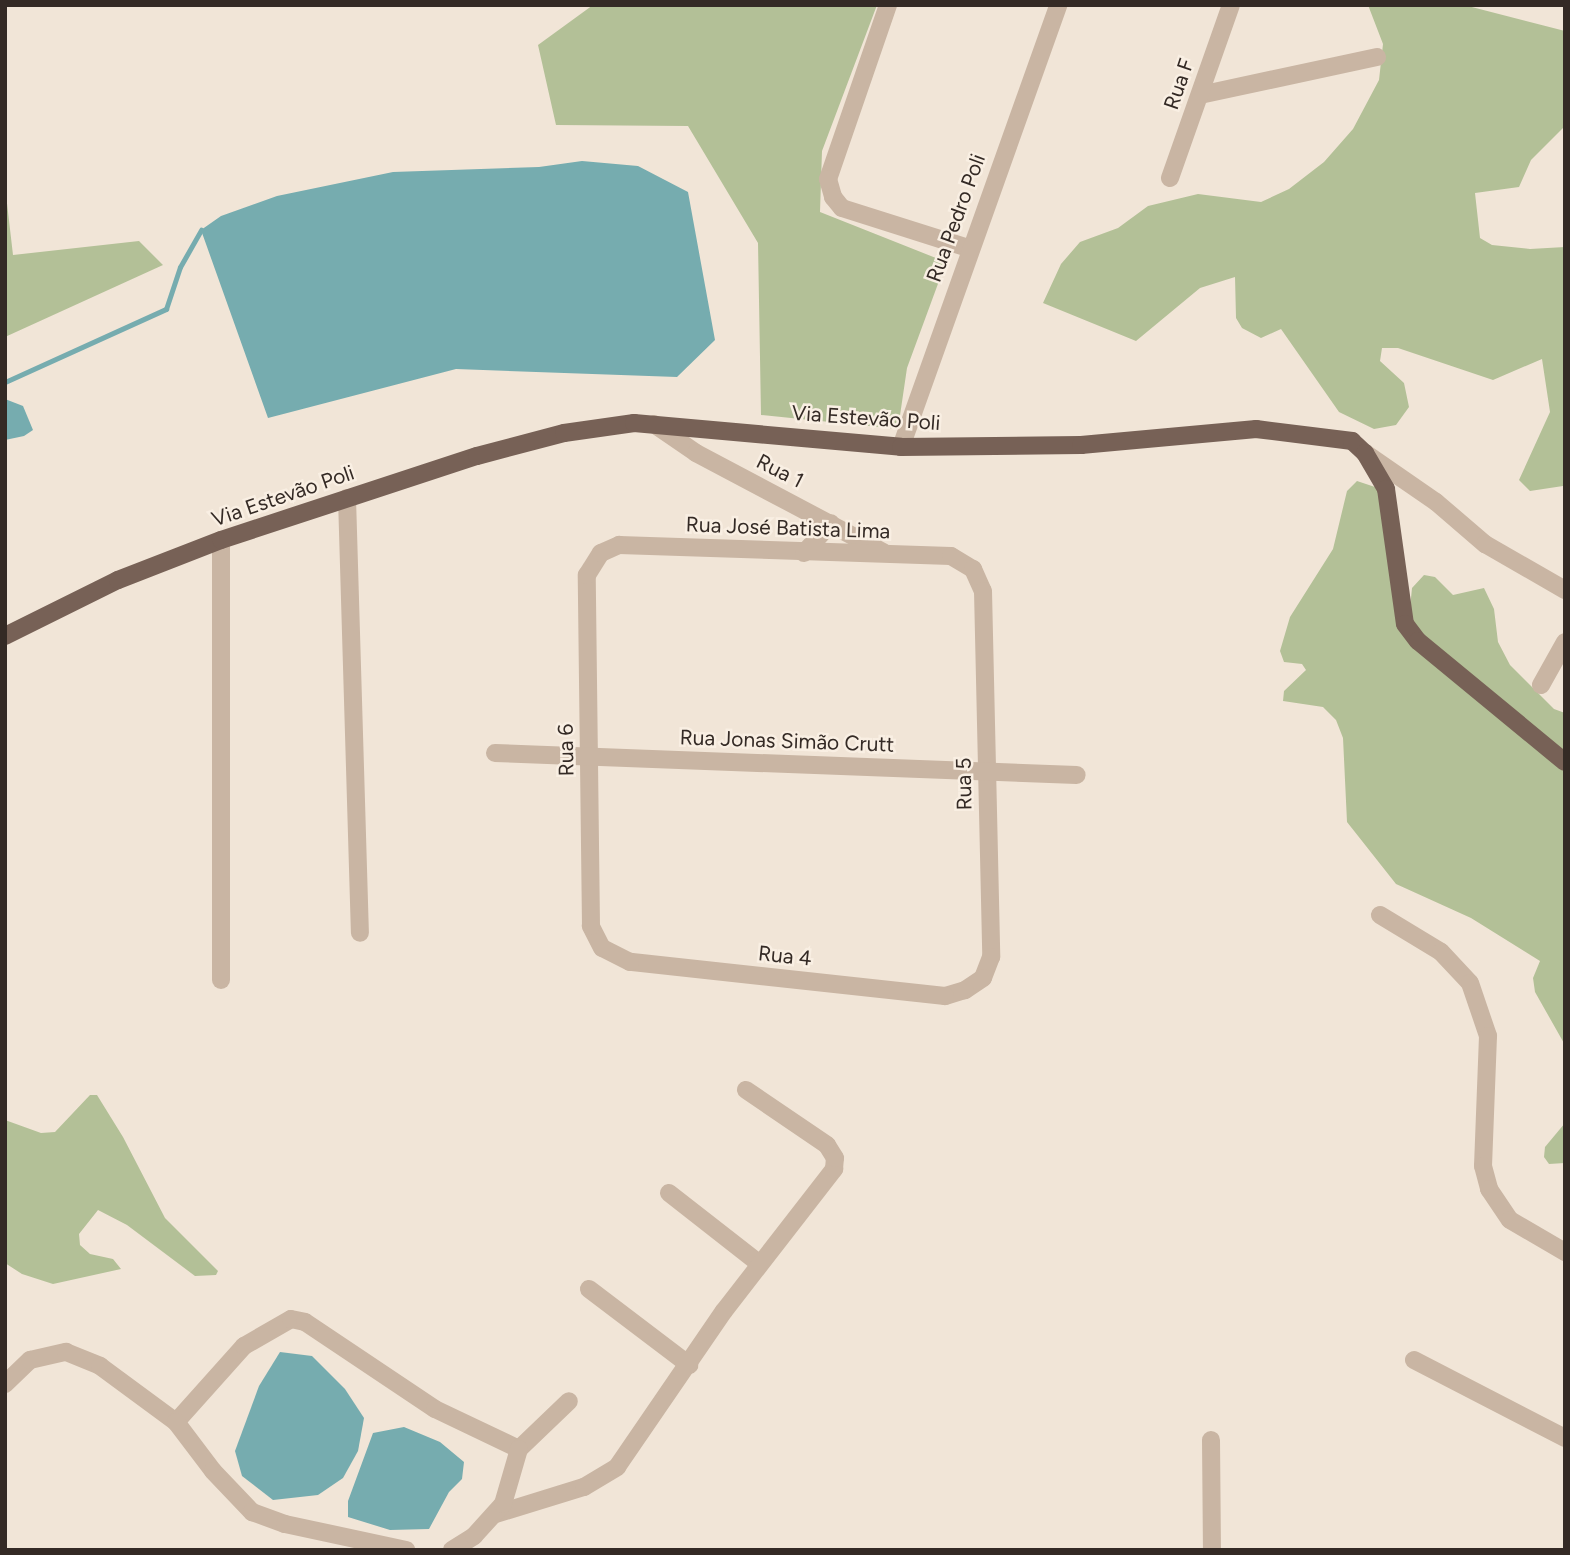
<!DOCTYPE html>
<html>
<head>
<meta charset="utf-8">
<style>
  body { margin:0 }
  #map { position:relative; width:1570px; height:1555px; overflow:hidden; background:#f1e5d7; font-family:Figtree,sans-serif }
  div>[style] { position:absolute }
  .green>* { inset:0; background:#b3c097 }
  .water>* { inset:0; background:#76acaf }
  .stream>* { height:5px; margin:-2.5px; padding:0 2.5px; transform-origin:2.5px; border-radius:2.5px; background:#76acaf }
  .minor>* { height:18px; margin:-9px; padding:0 9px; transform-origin:9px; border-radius:9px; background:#c9b5a3 }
  .major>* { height:18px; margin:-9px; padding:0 9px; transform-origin:9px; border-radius:9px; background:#776156 }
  span { translate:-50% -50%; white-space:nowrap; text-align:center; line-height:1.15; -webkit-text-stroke:5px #f9efe3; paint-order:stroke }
  .street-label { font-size:21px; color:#342a25 }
  .frame { position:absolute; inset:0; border:7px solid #342a25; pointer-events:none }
</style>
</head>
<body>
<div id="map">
  <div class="green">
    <div style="clip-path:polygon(593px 5px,877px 5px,822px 151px,820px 212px,946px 262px,907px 368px,898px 429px,761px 415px,758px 243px,688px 126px,556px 125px,538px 45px)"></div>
    <div style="clip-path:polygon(1368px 5px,1464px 5px,1565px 31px,1565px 126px,1531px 160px,1519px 187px,1475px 193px,1480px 238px,1492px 245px,1530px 249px,1565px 247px,1563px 486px,1530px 491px,1519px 480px,1550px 412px,1542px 359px,1493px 380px,1398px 348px,1382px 348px,1380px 361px,1404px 383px,1409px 407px,1396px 425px,1374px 429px,1339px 412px,1281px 329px,1261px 338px,1242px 328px,1236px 318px,1235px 277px,1200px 288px,1136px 341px,1043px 303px,1061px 264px,1080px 242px,1118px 228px,1148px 206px,1198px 194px,1261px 202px,1289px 189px,1324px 162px,1353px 129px,1379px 80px,1383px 44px)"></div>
    <div style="clip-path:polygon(5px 186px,13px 255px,139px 241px,163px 265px,5px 337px)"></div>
    <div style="clip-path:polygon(1357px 481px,1378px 488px,1409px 618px,1412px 588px,1424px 575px,1435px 577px,1453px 595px,1484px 588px,1494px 609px,1498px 642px,1510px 665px,1554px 709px,1565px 713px,1565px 1045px,1535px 992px,1533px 978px,1540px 961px,1471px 918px,1396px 884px,1347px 822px,1343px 738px,1336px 720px,1323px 707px,1283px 701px,1284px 691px,1306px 670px,1302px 664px,1284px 662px,1280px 651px,1290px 617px,1333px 549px,1347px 491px)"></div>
    <div style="clip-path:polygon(90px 1095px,97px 1095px,123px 1137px,165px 1218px,218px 1271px,216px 1275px,195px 1276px,127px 1225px,98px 1210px,79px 1234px,80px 1245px,90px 1254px,113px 1259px,121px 1269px,53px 1284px,22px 1274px,5px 1263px,5px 1120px,41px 1133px,55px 1132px)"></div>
    <div style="clip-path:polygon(1565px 1123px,1565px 1163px,1549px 1164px,1544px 1157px,1545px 1147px)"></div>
  </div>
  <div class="water">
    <div style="clip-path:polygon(582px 161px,638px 166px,688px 192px,715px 340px,677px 377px,456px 369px,268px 418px,201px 230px,221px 216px,277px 196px,393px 172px,539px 167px)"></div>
    <div style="clip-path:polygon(5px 399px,23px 406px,33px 430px,24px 436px,5px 440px)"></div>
    <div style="clip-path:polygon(280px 1352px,312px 1356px,345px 1389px,364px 1418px,358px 1451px,343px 1478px,318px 1495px,273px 1500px,242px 1476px,235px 1451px,259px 1386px)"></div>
    <div style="clip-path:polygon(404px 1427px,440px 1442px,464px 1462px,462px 1479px,449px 1492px,429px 1529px,390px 1530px,348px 1517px,348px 1501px,373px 1433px)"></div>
  </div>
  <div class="stream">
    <div style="left:5px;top:382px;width:177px;rotate:-24.4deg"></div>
    <div style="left:166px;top:309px;width:44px;rotate:-71.6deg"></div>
    <div style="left:180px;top:267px;width:43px;rotate:-60.4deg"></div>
  </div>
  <div class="minor">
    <div style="left:888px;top:5px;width:184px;rotate:109deg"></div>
    <div style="left:828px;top:179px;width:19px;rotate:74deg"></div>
    <div style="left:833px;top:197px;width:14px;rotate:51deg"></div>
    <div style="left:842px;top:208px;width:132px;rotate:17.6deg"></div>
    <div style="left:1200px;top:95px;width:181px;rotate:-12.1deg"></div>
    <div style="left:1170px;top:178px;width:183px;rotate:-70.6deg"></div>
    <div style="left:654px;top:424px;width:51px;rotate:34.6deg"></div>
    <div style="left:696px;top:453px;width:212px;rotate:27.9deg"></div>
    <div style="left:901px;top:447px;width:469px;rotate:-70.4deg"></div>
    <div style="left:1365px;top:453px;width:86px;rotate:34.6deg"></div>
    <div style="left:1436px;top:502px;width:65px;rotate:40.6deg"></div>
    <div style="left:1485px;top:544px;width:92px;rotate:29.9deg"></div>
    <div style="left:347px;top:498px;width:435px;rotate:88.3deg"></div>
    <div style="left:619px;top:545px;width:332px;rotate:1.9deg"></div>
    <div style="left:951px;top:556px;width:26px;rotate:31deg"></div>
    <div style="left:973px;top:569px;width:24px;rotate:66deg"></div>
    <div style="left:983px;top:591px;width:366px;rotate:88.7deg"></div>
    <div style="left:991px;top:957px;width:22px;rotate:111deg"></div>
    <div style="left:983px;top:978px;width:22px;rotate:146deg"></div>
    <div style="left:965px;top:990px;width:21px;rotate:163deg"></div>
    <div style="left:945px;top:996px;width:317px;rotate:-173.8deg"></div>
    <div style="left:630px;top:962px;width:31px;rotate:-153deg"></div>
    <div style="left:602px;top:948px;width:25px;rotate:-117deg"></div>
    <div style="left:591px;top:926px;width:351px;rotate:-90.7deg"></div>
    <div style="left:587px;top:575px;width:26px;rotate:-58deg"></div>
    <div style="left:601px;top:553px;width:20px;rotate:-24deg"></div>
    <div style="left:804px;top:553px;width:40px;rotate:-48deg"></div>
    <div style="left:1541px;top:685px;width:49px;rotate:-60.8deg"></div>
    <div style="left:495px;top:753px;width:582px;rotate:2.16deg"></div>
    <div style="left:1380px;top:915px;width:71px;rotate:31.2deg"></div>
    <div style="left:1441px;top:952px;width:42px;rotate:46.9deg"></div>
    <div style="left:1470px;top:983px;width:56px;rotate:71.2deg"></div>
    <div style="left:1488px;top:1036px;width:130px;rotate:92.2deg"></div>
    <div style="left:1483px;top:1166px;width:24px;rotate:75deg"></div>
    <div style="left:1489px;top:1189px;width:37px;rotate:56deg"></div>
    <div style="left:1510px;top:1220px;width:64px;rotate:30.2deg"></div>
    <div style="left:221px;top:980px;width:440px;rotate:-90deg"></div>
    <div style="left:669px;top:1193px;width:115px;rotate:38deg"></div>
    <div style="left:589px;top:1289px;width:126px;rotate:37.2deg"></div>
    <div style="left:1414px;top:1360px;width:170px;rotate:27.3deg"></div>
    <div style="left:5px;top:1384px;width:35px;rotate:-44deg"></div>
    <div style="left:30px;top:1360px;width:37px;rotate:-13deg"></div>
    <div style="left:66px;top:1352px;width:37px;rotate:22deg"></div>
    <div style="left:100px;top:1366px;width:94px;rotate:36.4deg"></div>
    <div style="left:176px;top:1422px;width:102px;rotate:-48.2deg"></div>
    <div style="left:244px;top:1346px;width:54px;rotate:-29.9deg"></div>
    <div style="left:291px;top:1319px;width:14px;rotate:12deg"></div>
    <div style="left:305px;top:1322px;width:156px;rotate:33.8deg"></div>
    <div style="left:435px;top:1409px;width:93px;rotate:25.5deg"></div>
    <div style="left:519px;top:1449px;width:69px;rotate:-43.8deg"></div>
    <div style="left:176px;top:1422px;width:61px;rotate:52.9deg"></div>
    <div style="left:213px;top:1471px;width:57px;rotate:46.4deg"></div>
    <div style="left:252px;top:1512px;width:35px;rotate:20deg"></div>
    <div style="left:285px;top:1524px;width:124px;rotate:12.1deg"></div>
    <div style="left:1211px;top:1440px;width:110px;rotate:89.5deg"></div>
    <div style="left:496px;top:1514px;width:92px;rotate:-17.1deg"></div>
    <div style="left:584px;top:1487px;width:39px;rotate:-31deg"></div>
    <div style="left:617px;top:1467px;width:189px;rotate:-55.6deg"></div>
    <div style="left:724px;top:1311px;width:180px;rotate:-52.2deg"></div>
    <div style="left:834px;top:1169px;width:11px;rotate:-85deg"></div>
    <div style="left:835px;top:1158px;width:15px;rotate:-122deg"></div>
    <div style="left:827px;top:1145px;width:98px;rotate:-145.8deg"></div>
    <div style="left:452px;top:1550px;width:26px;rotate:-32deg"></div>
    <div style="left:474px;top:1536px;width:43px;rotate:-47.8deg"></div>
    <div style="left:503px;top:1504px;width:57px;rotate:-73.8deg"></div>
  </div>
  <div class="major">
    <div style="left:5px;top:636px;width:126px;rotate:-26.4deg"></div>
    <div style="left:118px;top:580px;width:110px;rotate:-21.2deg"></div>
    <div style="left:221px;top:540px;width:269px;rotate:-18.2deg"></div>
    <div style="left:477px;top:456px;width:90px;rotate:-14.8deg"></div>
    <div style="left:564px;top:433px;width:71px;rotate:-8.1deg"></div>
    <div style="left:634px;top:423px;width:268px;rotate:5.1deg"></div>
    <div style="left:901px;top:447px;width:180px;rotate:-0.6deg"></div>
    <div style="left:1081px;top:445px;width:176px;rotate:-5.2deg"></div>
    <div style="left:1256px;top:429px;width:97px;rotate:7.1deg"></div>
    <div style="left:1352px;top:441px;width:18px;rotate:43deg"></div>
    <div style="left:1365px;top:453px;width:42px;rotate:59.7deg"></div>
    <div style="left:1386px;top:489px;width:136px;rotate:82deg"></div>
    <div style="left:1405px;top:624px;width:21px;rotate:53deg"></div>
    <div style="left:1418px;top:641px;width:190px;rotate:39.5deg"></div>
  </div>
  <div class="street-label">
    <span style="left:1179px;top:84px;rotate:-71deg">Rua F</span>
    <span style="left:956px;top:218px;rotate:-70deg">Rua Pedro Poli</span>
    <span style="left:866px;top:418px;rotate:4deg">Via Estevão Poli</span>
    <span style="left:780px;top:471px;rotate:27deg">Rua 1</span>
    <span style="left:283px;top:496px;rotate:-19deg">Via Estevão Poli</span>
    <span style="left:788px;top:528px;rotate:2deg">Rua José Batista Lima</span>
    <span style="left:787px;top:741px;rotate:2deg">Rua Jonas Simão Crutt</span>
    <span style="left:566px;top:750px;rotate:-91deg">Rua 6</span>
    <span style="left:964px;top:784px;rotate:-91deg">Rua 5</span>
    <span style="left:785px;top:956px;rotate:6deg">Rua 4</span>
  </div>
  <div class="frame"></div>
</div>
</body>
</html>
